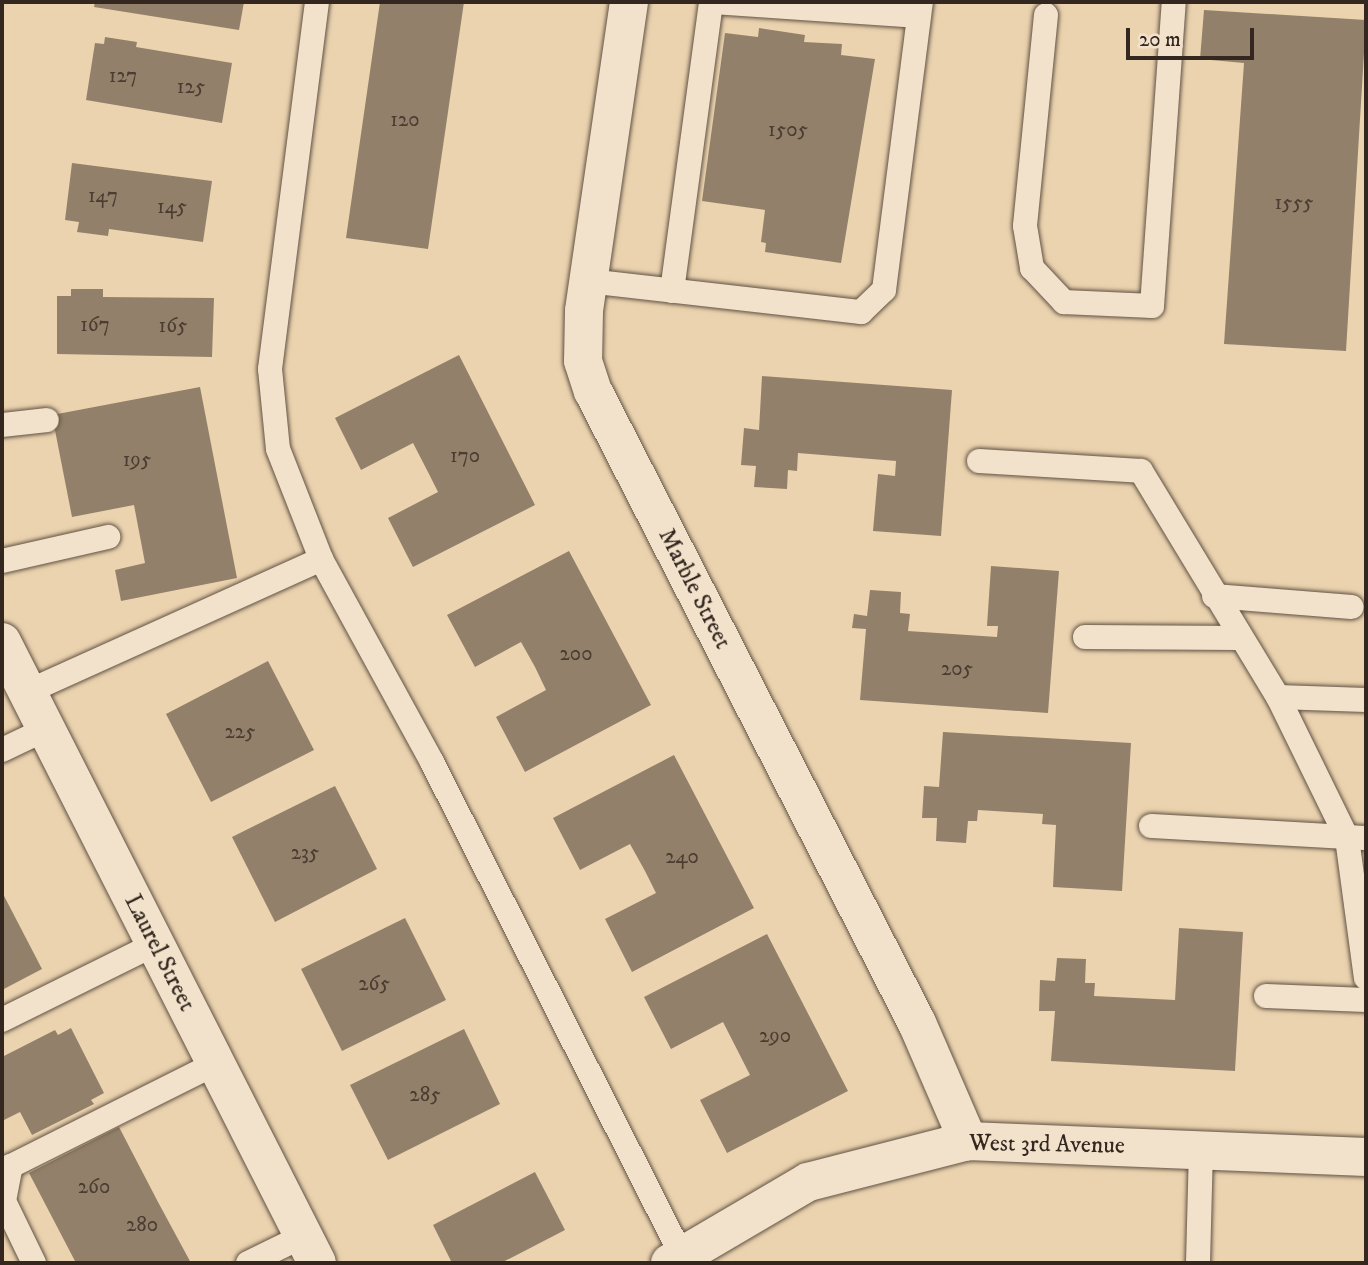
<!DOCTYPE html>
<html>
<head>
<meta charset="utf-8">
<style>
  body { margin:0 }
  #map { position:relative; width:1368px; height:1265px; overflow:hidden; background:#ebd3af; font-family:"IM FELL DW Pica",serif }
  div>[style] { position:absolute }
  .building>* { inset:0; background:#93806a }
  .roads { filter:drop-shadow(0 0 2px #615244) drop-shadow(0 0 2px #615244) }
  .service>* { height:24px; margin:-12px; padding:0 12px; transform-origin:12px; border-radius:12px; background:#f2e2cb }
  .minor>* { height:38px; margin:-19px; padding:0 19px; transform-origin:19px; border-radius:19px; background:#f2e2cb }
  span { translate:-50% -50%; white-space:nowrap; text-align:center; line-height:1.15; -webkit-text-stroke:5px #f2e2cb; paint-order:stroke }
  .number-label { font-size:21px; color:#4b3d32 }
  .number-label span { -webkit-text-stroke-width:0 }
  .street-label { font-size:24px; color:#332720 }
  .frame { position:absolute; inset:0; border:4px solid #332720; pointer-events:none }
  .scale { position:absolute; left:1126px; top:28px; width:128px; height:32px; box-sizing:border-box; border:4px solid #332720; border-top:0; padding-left:9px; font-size:21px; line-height:24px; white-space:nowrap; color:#332720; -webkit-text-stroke:5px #f2e2cb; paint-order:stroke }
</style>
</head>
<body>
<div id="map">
  <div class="building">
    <div style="clip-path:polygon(95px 2px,244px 2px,239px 30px,94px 7px)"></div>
    <div style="clip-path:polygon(380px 2px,464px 2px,428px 249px,346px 238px)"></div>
    <div style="clip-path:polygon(1204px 10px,1366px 20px,1346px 351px,1224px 344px,1244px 63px,1200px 59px)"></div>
    <div style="clip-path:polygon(759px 28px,805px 35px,804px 42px,842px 44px,841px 55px,875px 59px,841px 263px,765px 252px,766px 243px,761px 242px,765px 210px,702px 201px,725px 33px,758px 37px)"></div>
    <div style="clip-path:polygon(105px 37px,137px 42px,136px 47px,232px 63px,222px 123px,86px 100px,95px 43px,104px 44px)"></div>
    <div style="clip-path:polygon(72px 163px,212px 181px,203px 242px,109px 229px,108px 236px,77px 232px,79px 222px,65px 220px)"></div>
    <div style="clip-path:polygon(71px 289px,103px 289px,103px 297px,214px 298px,212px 357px,57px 354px,57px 296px,71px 296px)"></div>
    <div style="clip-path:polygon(459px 355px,535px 505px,413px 567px,388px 518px,438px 492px,429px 474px,413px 443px,361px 470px,335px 418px)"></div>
    <div style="clip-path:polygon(762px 376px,952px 390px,941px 536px,873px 531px,878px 474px,895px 476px,896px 461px,798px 453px,797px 471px,788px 470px,787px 489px,754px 487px,756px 466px,741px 465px,744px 428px,759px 430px)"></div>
    <div style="clip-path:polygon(200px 387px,237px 578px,121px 601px,115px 570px,145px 563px,134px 505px,72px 517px,52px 415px)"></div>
    <div style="clip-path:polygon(569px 551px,651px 705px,525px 772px,496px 717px,546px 690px,535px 667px,521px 642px,475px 667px,447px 615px)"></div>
    <div style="clip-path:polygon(991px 566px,1059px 571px,1048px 713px,860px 700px,866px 629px,852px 628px,854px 614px,867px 616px,870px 590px,901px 592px,900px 613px,910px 614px,908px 631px,997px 637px,998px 626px,987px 626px)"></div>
    <div style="clip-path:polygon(268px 661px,314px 750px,211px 802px,166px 714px)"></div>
    <div style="clip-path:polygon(943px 732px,1131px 743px,1122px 891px,1053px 887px,1056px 825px,1042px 824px,1043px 814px,978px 810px,977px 821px,968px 821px,966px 843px,936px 841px,937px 818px,922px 818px,924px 786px,939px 787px)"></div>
    <div style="clip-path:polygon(674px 755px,754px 908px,632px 972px,605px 919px,656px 893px,645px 871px,630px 844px,580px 870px,553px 818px)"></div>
    <div style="clip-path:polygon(335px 786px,377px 869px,275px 922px,232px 837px)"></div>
    <div style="clip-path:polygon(2px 892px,42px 969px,2px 990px)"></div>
    <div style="clip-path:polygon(405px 918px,446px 1000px,342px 1051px,301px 969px)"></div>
    <div style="clip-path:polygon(1179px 928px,1243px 932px,1235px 1071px,1051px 1061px,1055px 1011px,1039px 1011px,1040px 980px,1055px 981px,1057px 958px,1086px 959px,1085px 983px,1095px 983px,1094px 996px,1175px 1000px)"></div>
    <div style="clip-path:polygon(767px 934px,848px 1091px,727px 1153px,700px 1100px,750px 1075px,723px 1022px,671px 1049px,644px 997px)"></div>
    <div style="clip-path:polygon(71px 1028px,104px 1093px,91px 1100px,94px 1104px,32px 1135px,20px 1112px,2px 1121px,2px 1057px,55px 1030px,58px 1035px)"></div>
    <div style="clip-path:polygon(464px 1029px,500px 1104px,388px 1160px,350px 1085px)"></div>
    <div style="clip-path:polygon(119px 1127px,158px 1202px,191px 1263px,76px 1263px,29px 1173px)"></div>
    <div style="clip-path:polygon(535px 1172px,565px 1230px,501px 1263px,452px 1263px,433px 1225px)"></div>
  </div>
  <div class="roads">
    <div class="service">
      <div style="left:317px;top:2px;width:370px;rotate:97.3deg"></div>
      <div style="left:270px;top:369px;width:80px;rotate:84.3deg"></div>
      <div style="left:278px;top:449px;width:118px;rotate:68.6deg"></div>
      <div style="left:321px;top:559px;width:231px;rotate:61.3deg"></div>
      <div style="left:432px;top:762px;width:554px;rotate:63.16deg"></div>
      <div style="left:714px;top:2px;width:205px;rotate:3.9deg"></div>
      <div style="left:1046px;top:15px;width:212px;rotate:95.7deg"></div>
      <div style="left:1025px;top:226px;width:43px;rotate:80.5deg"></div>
      <div style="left:1032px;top:268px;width:47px;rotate:46.7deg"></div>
      <div style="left:1064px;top:302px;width:88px;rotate:2.6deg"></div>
      <div style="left:1152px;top:306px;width:305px;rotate:-85.9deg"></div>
      <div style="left:588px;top:281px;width:275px;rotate:6.5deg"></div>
      <div style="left:861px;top:312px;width:32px;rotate:-44deg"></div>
      <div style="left:884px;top:290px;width:290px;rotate:-82.7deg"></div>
      <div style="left:672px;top:291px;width:292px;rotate:-82.3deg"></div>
      <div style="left:2px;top:425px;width:45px;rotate:-6.3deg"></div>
      <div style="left:979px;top:461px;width:162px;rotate:3.5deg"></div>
      <div style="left:1141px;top:471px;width:264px;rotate:58.8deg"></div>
      <div style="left:1278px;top:697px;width:157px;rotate:63.9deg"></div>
      <div style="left:1347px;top:838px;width:141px;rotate:82.3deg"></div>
      <div style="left:2px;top:561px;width:109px;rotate:-12.8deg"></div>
      <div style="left:1214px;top:596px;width:138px;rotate:4.6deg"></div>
      <div style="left:1085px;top:637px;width:154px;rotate:0.4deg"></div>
      <div style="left:27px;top:692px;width:323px;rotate:-24.3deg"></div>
      <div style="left:1278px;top:697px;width:88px;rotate:2deg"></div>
      <div style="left:2px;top:750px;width:49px;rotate:-25.5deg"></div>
      <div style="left:1151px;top:826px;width:215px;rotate:3.2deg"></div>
      <div style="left:1266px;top:996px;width:100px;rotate:2.3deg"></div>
      <div style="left:2px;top:1020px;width:171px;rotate:-26.4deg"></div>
      <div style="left:34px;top:1263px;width:69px;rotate:-115.8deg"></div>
      <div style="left:4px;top:1201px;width:36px;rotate:-79deg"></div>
      <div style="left:11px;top:1166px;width:228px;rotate:-26.6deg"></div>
      <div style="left:248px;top:1263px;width:61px;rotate:-26.1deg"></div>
      <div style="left:1198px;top:1263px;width:114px;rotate:-88.5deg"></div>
    </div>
    <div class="minor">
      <div style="left:629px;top:2px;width:312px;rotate:98.3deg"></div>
      <div style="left:584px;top:311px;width:50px;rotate:91.1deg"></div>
      <div style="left:583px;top:361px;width:32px;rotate:72deg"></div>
      <div style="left:593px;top:391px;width:710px;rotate:62.86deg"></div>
      <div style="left:917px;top:1023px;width:129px;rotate:66.6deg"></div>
      <div style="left:2px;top:642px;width:696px;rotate:63.1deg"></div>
      <div style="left:670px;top:1263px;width:160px;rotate:-30.4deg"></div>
      <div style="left:808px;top:1182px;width:165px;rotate:-14.4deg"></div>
      <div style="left:968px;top:1141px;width:398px;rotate:2.3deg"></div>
    </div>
  </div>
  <div class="number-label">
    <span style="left:123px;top:76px">127</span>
    <span style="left:191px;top:87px">125</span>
    <span style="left:405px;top:120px">120</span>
    <span style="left:788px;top:130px">1505</span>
    <span style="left:103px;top:196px">147</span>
    <span style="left:1294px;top:203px">1555</span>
    <span style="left:172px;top:207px">145</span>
    <span style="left:95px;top:325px">167</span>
    <span style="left:173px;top:326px">165</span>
    <span style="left:465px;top:456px">170</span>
    <span style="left:137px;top:460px">195</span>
    <span style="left:576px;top:654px">200</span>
    <span style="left:957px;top:669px">205</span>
    <span style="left:240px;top:732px">225</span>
    <span style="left:305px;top:853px">235</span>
    <span style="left:682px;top:857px">240</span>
    <span style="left:374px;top:984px">265</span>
    <span style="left:775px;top:1036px">290</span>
    <span style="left:425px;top:1095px">285</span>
    <span style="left:94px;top:1187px">260</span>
    <span style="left:142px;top:1225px">280</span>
  </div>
  <div class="street-label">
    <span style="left:694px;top:589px;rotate:63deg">Marble Street</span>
    <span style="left:159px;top:953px;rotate:63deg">Laurel Street</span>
    <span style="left:1047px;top:1145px;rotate:1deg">West 3rd Avenue</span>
  </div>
  <div class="frame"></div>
  <div class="scale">20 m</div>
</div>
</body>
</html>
